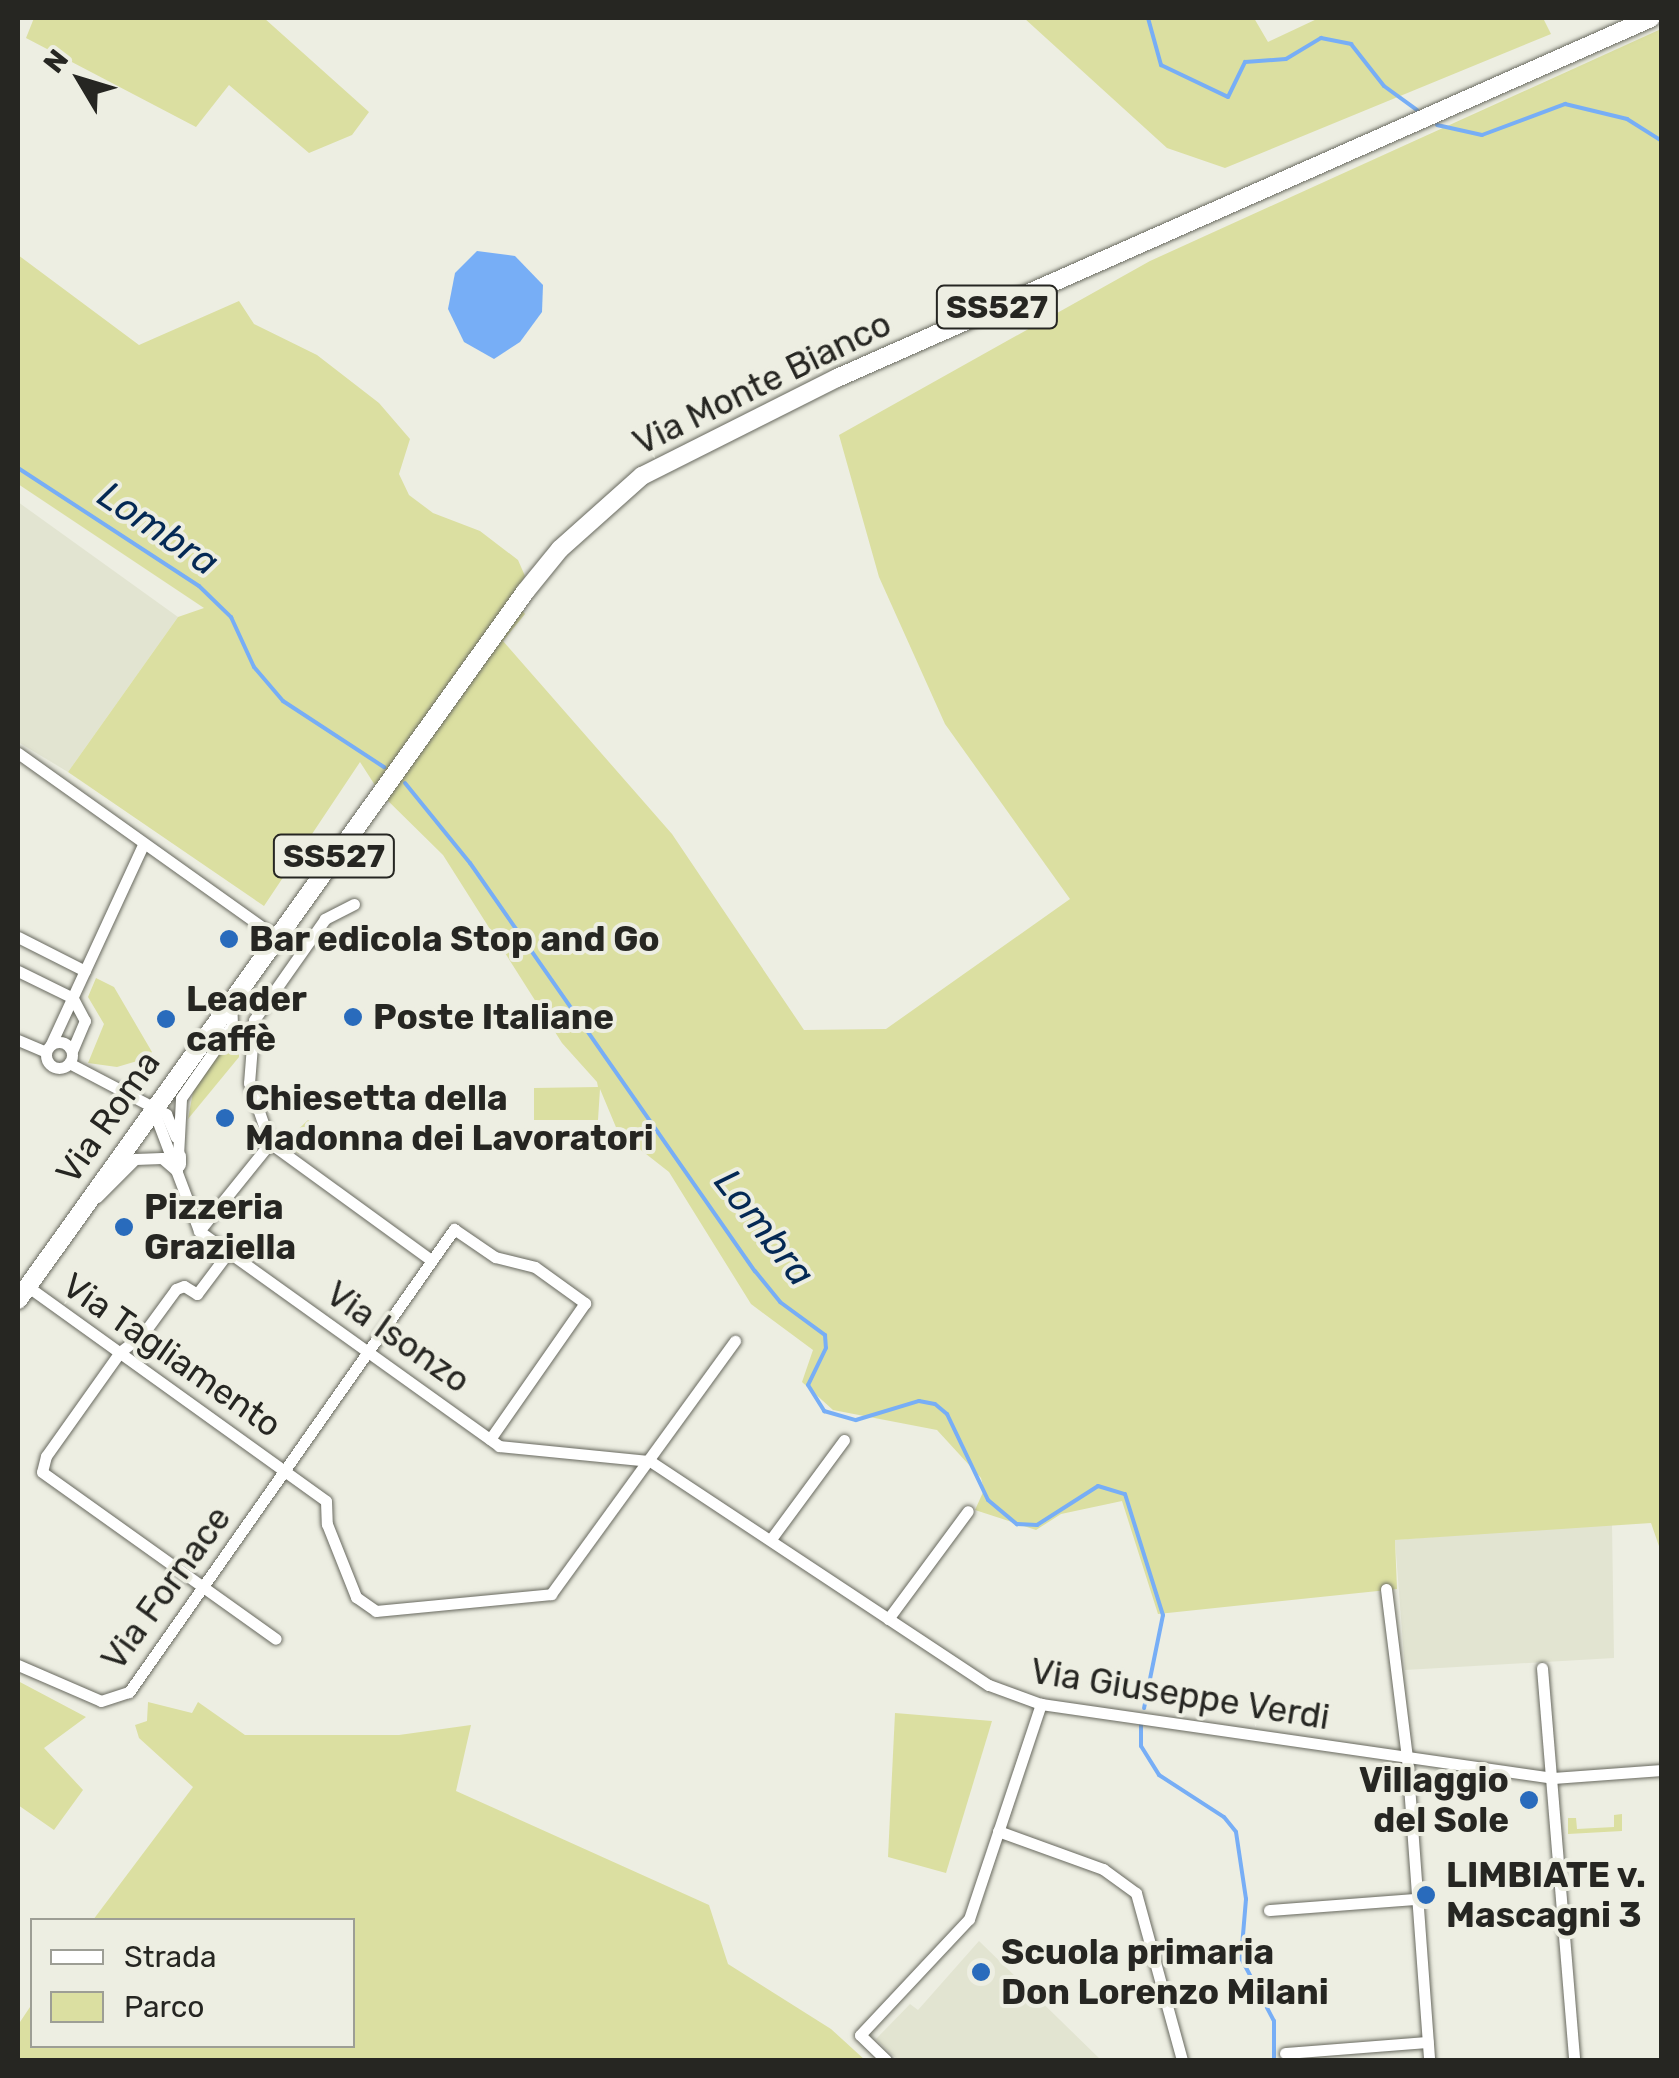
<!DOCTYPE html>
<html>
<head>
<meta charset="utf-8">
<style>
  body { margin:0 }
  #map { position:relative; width:1679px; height:2078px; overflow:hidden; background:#edeee2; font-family:Rubik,sans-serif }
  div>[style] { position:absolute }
  .built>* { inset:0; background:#e2e4d1 }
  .green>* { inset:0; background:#dbdfa1 }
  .water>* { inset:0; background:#77aef6 }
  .stream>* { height:4px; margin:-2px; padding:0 2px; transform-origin:2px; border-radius:2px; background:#77aef6 }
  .roads { filter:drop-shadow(0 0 2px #68695f) drop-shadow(0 0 2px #68695f) }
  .street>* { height:11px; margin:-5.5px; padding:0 5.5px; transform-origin:5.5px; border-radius:5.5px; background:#fff }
  .street>.ring { margin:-5.5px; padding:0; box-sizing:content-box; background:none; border:11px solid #fff; border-radius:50% }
  .secondary>* { height:15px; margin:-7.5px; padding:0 7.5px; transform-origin:7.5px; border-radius:7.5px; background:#fff }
  .primary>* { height:18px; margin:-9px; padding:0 9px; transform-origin:9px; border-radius:9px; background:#fff }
  .dots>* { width:28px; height:28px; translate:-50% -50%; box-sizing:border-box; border:5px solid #edeee2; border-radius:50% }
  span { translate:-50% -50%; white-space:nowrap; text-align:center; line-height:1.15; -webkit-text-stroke:8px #edeee2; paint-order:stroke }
  .shield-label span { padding:2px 8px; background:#edeee2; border:2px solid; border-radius:8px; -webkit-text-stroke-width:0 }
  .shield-label { font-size:32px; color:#262622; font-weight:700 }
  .street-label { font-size:35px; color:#262622 }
  .poi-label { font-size:35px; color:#262622; font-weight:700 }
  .left { translate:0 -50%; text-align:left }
  .right { translate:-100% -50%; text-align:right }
  .water-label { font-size:38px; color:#042955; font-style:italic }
  .frame { position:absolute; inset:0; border:20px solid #262622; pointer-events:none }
  .legend { position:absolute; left:30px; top:1918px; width:325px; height:130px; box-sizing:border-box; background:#edeee2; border:2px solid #9d9e95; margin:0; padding:12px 18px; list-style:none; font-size:30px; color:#262622 }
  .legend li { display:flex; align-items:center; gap:20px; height:50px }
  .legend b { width:50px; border:2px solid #9d9e95 }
  .north { position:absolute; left:30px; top:30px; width:100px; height:100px; -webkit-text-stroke:8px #edeee2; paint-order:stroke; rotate:308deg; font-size:28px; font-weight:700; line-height:40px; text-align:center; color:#262622 }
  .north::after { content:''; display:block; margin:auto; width:35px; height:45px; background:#262622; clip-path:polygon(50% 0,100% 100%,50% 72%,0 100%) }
</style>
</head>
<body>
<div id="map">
  <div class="built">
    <div style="clip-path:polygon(18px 502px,178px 617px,68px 772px,18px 742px)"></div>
    <div style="clip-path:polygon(1612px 1523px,1614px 1658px,1405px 1670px,1395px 1540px)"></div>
    <div style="clip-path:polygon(979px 1941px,1101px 2060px,898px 2060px,876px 2039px,910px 2004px,918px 2010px)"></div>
  </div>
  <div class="green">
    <div style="clip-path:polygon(34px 18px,264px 18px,369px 112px,352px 135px,309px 153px,229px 85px,196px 127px,26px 38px)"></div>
    <div style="clip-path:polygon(1024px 18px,1254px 18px,1268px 42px,1319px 18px,1543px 18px,1551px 34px,1225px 168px,1167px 148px)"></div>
    <div style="clip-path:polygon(1661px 29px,1661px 1552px,1651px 1523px,1395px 1540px,1397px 1589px,1158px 1614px,1122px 1501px,1061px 1514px,1036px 1530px,975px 1510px,984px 1490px,981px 1478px,937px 1430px,833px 1410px,802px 1382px,813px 1350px,751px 1304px,669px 1172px,618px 1132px,600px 1089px,598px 1120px,534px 1120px,534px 1088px,598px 1087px,597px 1082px,562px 1043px,443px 855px,380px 793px,360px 762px,264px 906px,68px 772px,178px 617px,204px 608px,18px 484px,18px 255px,139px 345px,239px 301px,254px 324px,317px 355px,379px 403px,410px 439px,399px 474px,409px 495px,433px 513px,480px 531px,518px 560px,525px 576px,512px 598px,525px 614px,503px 641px,672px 834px,804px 1030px,886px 1029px,1070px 899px,945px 724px,879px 577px,839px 435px,1150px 261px)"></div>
    <div style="clip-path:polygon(96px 978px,114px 987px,152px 1052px,144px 1059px,117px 1067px,88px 1063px,104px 1024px,88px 997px)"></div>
    <div style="clip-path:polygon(239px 1024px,239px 1057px,188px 1119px,194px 1087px)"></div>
    <div style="clip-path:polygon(308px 1120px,318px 1127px,299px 1154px,284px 1143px)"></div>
    <div style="clip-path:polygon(18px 1681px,86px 1717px,44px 1748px,83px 1790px,54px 1830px,18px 1805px)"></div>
    <div style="clip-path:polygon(148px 1702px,192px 1713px,198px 1702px,245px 1735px,399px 1735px,471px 1725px,456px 1791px,709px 1905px,728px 1964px,831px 2029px,865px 2060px,18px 2060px,18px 2025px,32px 2004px,32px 2046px,352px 2046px,352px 1920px,93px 1920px,193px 1787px,139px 1738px,135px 1725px,147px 1721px)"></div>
    <div style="clip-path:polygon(895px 1713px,992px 1721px,946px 1873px,888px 1857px)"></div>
    <div style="clip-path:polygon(1622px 1814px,1622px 1831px,1568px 1834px,1568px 1818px,1576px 1818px,1577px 1829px,1614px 1827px,1614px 1815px)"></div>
  </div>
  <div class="water">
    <div style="clip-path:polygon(477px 251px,515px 256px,543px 285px,542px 312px,520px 342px,494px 359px,464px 342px,448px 309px,455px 273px)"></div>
  </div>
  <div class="stream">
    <div style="left:1148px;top:18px;width:49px;rotate:74.5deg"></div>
    <div style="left:1161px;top:65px;width:74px;rotate:25.5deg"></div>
    <div style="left:1228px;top:97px;width:39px;rotate:-64deg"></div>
    <div style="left:1245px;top:62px;width:41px;rotate:-4.2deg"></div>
    <div style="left:1286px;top:59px;width:41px;rotate:-31deg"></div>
    <div style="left:1321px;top:38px;width:31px;rotate:11deg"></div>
    <div style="left:1351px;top:44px;width:53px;rotate:51.8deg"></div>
    <div style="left:1384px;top:86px;width:41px;rotate:36deg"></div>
    <div style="left:1437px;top:125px;width:46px;rotate:12.5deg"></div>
    <div style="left:1482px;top:135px;width:89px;rotate:-20.5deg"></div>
    <div style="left:1565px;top:104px;width:64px;rotate:13.6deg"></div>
    <div style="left:1627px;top:119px;width:41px;rotate:32.2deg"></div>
    <div style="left:18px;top:468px;width:216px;rotate:33.1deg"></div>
    <div style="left:199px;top:586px;width:45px;rotate:44.1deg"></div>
    <div style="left:231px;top:617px;width:55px;rotate:65.3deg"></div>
    <div style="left:254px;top:667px;width:45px;rotate:49.5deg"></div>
    <div style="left:283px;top:701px;width:121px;rotate:33.2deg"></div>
    <div style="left:405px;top:783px;width:103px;rotate:50.9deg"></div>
    <div style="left:470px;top:863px;width:498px;rotate:55.1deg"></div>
    <div style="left:755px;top:1271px;width:40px;rotate:51deg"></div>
    <div style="left:780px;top:1302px;width:56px;rotate:36.3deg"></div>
    <div style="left:825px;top:1335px;width:13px;rotate:86deg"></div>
    <div style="left:826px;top:1348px;width:41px;rotate:115.9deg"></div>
    <div style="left:808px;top:1385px;width:31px;rotate:58deg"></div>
    <div style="left:824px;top:1411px;width:33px;rotate:16deg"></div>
    <div style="left:856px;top:1420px;width:66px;rotate:-16.8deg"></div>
    <div style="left:919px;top:1401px;width:16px;rotate:11deg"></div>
    <div style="left:935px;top:1404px;width:16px;rotate:40deg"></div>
    <div style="left:947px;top:1414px;width:95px;rotate:64.5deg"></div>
    <div style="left:988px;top:1500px;width:38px;rotate:40deg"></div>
    <div style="left:1017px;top:1524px;width:20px;rotate:3deg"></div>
    <div style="left:1037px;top:1525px;width:72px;rotate:-32.6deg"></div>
    <div style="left:1098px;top:1486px;width:28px;rotate:17deg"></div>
    <div style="left:1125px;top:1494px;width:127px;rotate:72.6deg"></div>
    <div style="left:1163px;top:1615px;width:95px;rotate:101.5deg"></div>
    <div style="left:1141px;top:1724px;width:22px;rotate:90deg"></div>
    <div style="left:1141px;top:1746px;width:34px;rotate:58deg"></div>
    <div style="left:1159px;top:1775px;width:77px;rotate:32.9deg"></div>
    <div style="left:1224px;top:1817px;width:19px;rotate:51deg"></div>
    <div style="left:1236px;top:1832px;width:68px;rotate:81.5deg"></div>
    <div style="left:1246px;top:1899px;width:59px;rotate:94.8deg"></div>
    <div style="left:1241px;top:1958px;width:71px;rotate:62.4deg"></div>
    <div style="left:1274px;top:2021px;width:39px;rotate:90deg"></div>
  </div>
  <div class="roads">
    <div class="street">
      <div style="left:18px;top:753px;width:317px;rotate:35.5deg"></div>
      <div style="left:354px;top:904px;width:33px;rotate:153deg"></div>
      <div style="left:325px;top:919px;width:123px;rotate:125.1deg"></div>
      <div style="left:254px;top:1020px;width:63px;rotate:94.5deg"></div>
      <div style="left:249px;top:1083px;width:64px;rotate:70.7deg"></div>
      <div style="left:270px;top:1143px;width:199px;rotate:36deg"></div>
      <div style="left:18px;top:937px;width:75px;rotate:26.9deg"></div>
      <div style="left:18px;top:971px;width:61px;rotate:26.1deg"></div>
      <div style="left:18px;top:1040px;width:30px;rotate:23deg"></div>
      <div class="ring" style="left:46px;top:1042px;width:15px;height:15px"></div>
      <div style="left:51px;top:1044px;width:221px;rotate:-65.2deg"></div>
      <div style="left:72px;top:1051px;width:33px;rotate:-67deg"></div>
      <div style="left:85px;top:1021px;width:26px;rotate:-118deg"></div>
      <div style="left:69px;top:1063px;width:110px;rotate:27.7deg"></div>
      <div style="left:166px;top:1114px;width:25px;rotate:67deg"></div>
      <div style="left:153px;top:1109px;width:130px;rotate:69.3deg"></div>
      <div style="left:199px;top:1231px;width:369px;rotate:35.6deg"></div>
      <div style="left:499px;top:1446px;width:152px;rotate:5.7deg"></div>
      <div style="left:650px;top:1461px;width:406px;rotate:33.5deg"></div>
      <div style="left:989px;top:1685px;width:55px;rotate:20.1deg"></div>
      <div style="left:1041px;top:1704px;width:517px;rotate:8.22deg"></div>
      <div style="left:1553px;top:1778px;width:109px;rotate:-4.2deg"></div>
      <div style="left:178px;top:1156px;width:58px;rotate:-87deg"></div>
      <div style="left:181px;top:1098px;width:89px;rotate:-55.1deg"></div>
      <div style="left:232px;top:1025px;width:23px;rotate:-92deg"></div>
      <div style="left:97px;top:1197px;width:54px;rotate:-45deg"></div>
      <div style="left:135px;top:1159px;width:27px;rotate:-2deg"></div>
      <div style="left:162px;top:1158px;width:20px;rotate:41deg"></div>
      <div style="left:199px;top:1231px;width:113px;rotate:-51.1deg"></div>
      <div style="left:227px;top:1254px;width:50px;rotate:126.9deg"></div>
      <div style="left:197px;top:1294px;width:15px;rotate:-148deg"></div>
      <div style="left:184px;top:1286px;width:9px;rotate:159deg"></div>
      <div style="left:176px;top:1289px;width:56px;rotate:126.3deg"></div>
      <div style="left:143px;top:1334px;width:29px;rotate:142deg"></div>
      <div style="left:120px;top:1352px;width:128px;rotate:125.4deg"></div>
      <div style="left:46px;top:1456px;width:16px;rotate:104deg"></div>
      <div style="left:42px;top:1472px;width:287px;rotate:35.5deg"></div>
      <div style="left:27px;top:1286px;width:368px;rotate:35.7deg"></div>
      <div style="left:326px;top:1501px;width:23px;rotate:88deg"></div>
      <div style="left:327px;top:1524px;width:79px;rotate:68.3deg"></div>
      <div style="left:356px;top:1597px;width:24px;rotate:35deg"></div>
      <div style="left:376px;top:1611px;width:176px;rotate:-5.5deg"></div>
      <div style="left:551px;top:1594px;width:313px;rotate:-54deg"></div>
      <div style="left:771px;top:1539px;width:123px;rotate:-53.6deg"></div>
      <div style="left:1386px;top:1589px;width:170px;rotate:82.9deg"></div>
      <div style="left:1407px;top:1758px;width:303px;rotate:85.8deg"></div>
      <div style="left:888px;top:1619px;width:134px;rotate:-53.5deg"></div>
      <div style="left:18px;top:1665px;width:90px;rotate:23.4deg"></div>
      <div style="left:101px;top:1701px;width:29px;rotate:-18deg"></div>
      <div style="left:129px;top:1692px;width:566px;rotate:-54.93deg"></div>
      <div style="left:454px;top:1229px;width:50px;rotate:34.3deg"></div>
      <div style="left:495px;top:1257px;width:41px;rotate:14deg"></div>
      <div style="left:535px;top:1267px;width:62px;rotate:35.8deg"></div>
      <div style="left:585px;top:1303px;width:166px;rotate:124.9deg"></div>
      <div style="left:1542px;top:1668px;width:393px;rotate:85.3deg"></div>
      <div style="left:998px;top:1831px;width:112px;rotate:19.9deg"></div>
      <div style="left:1103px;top:1869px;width:41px;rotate:36deg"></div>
      <div style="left:1136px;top:1893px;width:173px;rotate:74.6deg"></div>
      <div style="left:1269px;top:1910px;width:147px;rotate:-4.3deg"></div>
      <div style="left:1285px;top:2053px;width:143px;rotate:-4.4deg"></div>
      <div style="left:886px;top:2060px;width:36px;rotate:-136deg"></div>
      <div style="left:860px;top:2035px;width:159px;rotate:-46.8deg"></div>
      <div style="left:969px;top:1919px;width:227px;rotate:-71.5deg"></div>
    </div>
    <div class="secondary">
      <div style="left:178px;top:1156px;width:8px;rotate:90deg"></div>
    </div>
    <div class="primary">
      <div style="left:18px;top:1300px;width:871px;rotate:-54.39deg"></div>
      <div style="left:525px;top:592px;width:55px;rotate:-50.9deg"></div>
      <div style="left:560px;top:549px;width:110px;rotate:-41.7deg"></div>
      <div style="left:642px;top:476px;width:218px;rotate:-26.7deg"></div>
      <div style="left:837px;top:378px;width:890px;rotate:-23.86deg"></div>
    </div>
  </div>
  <div class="dots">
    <div style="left:229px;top:939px;background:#296bbc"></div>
    <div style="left:353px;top:1017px;background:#296bbc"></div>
    <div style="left:166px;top:1019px;background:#296bbc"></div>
    <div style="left:225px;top:1118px;background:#296bbc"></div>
    <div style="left:124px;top:1227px;background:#296bbc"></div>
    <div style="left:1529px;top:1800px;background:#296bbc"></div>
    <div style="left:1426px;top:1895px;background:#296bbc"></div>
    <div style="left:981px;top:1972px;background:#296bbc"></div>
  </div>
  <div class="shield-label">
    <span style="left:997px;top:307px">SS527</span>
    <span style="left:334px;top:856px">SS527</span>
  </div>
  <div class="street-label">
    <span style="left:762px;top:383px;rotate:-26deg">Via Monte Bianco</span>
    <span style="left:108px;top:1117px;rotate:-55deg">Via Roma</span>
    <span style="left:398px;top:1337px;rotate:35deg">Via Isonzo</span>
    <span style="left:172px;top:1355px;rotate:35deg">Via Tagliamento</span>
    <span style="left:166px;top:1588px;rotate:-54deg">Via Fornace</span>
    <span style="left:1180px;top:1694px;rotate:9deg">Via Giuseppe Verdi</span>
  </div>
  <div class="poi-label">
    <span class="left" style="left:249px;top:939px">Bar edicola Stop and Go</span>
    <span class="left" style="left:186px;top:1019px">Leader<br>caffè</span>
    <span class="left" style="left:373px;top:1017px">Poste Italiane</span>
    <span class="left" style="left:245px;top:1118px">Chiesetta della<br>Madonna dei Lavoratori</span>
    <span class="left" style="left:144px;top:1227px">Pizzeria<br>Graziella</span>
    <span class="right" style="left:1509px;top:1800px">Villaggio<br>del Sole</span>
    <span class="left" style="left:1446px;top:1895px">LIMBIATE v.<br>Mascagni 3</span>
    <span class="left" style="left:1001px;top:1972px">Scuola primaria<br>Don Lorenzo Milani</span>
  </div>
  <div class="water-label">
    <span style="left:158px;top:529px;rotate:34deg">Lombra</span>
    <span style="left:764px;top:1228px;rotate:52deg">Lombra</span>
  </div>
  <div class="frame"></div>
  <ul class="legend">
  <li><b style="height:12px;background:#fff"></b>Strada</li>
  <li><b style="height:28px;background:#dbdfa1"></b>Parco</li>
  </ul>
  <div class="north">N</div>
</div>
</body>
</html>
